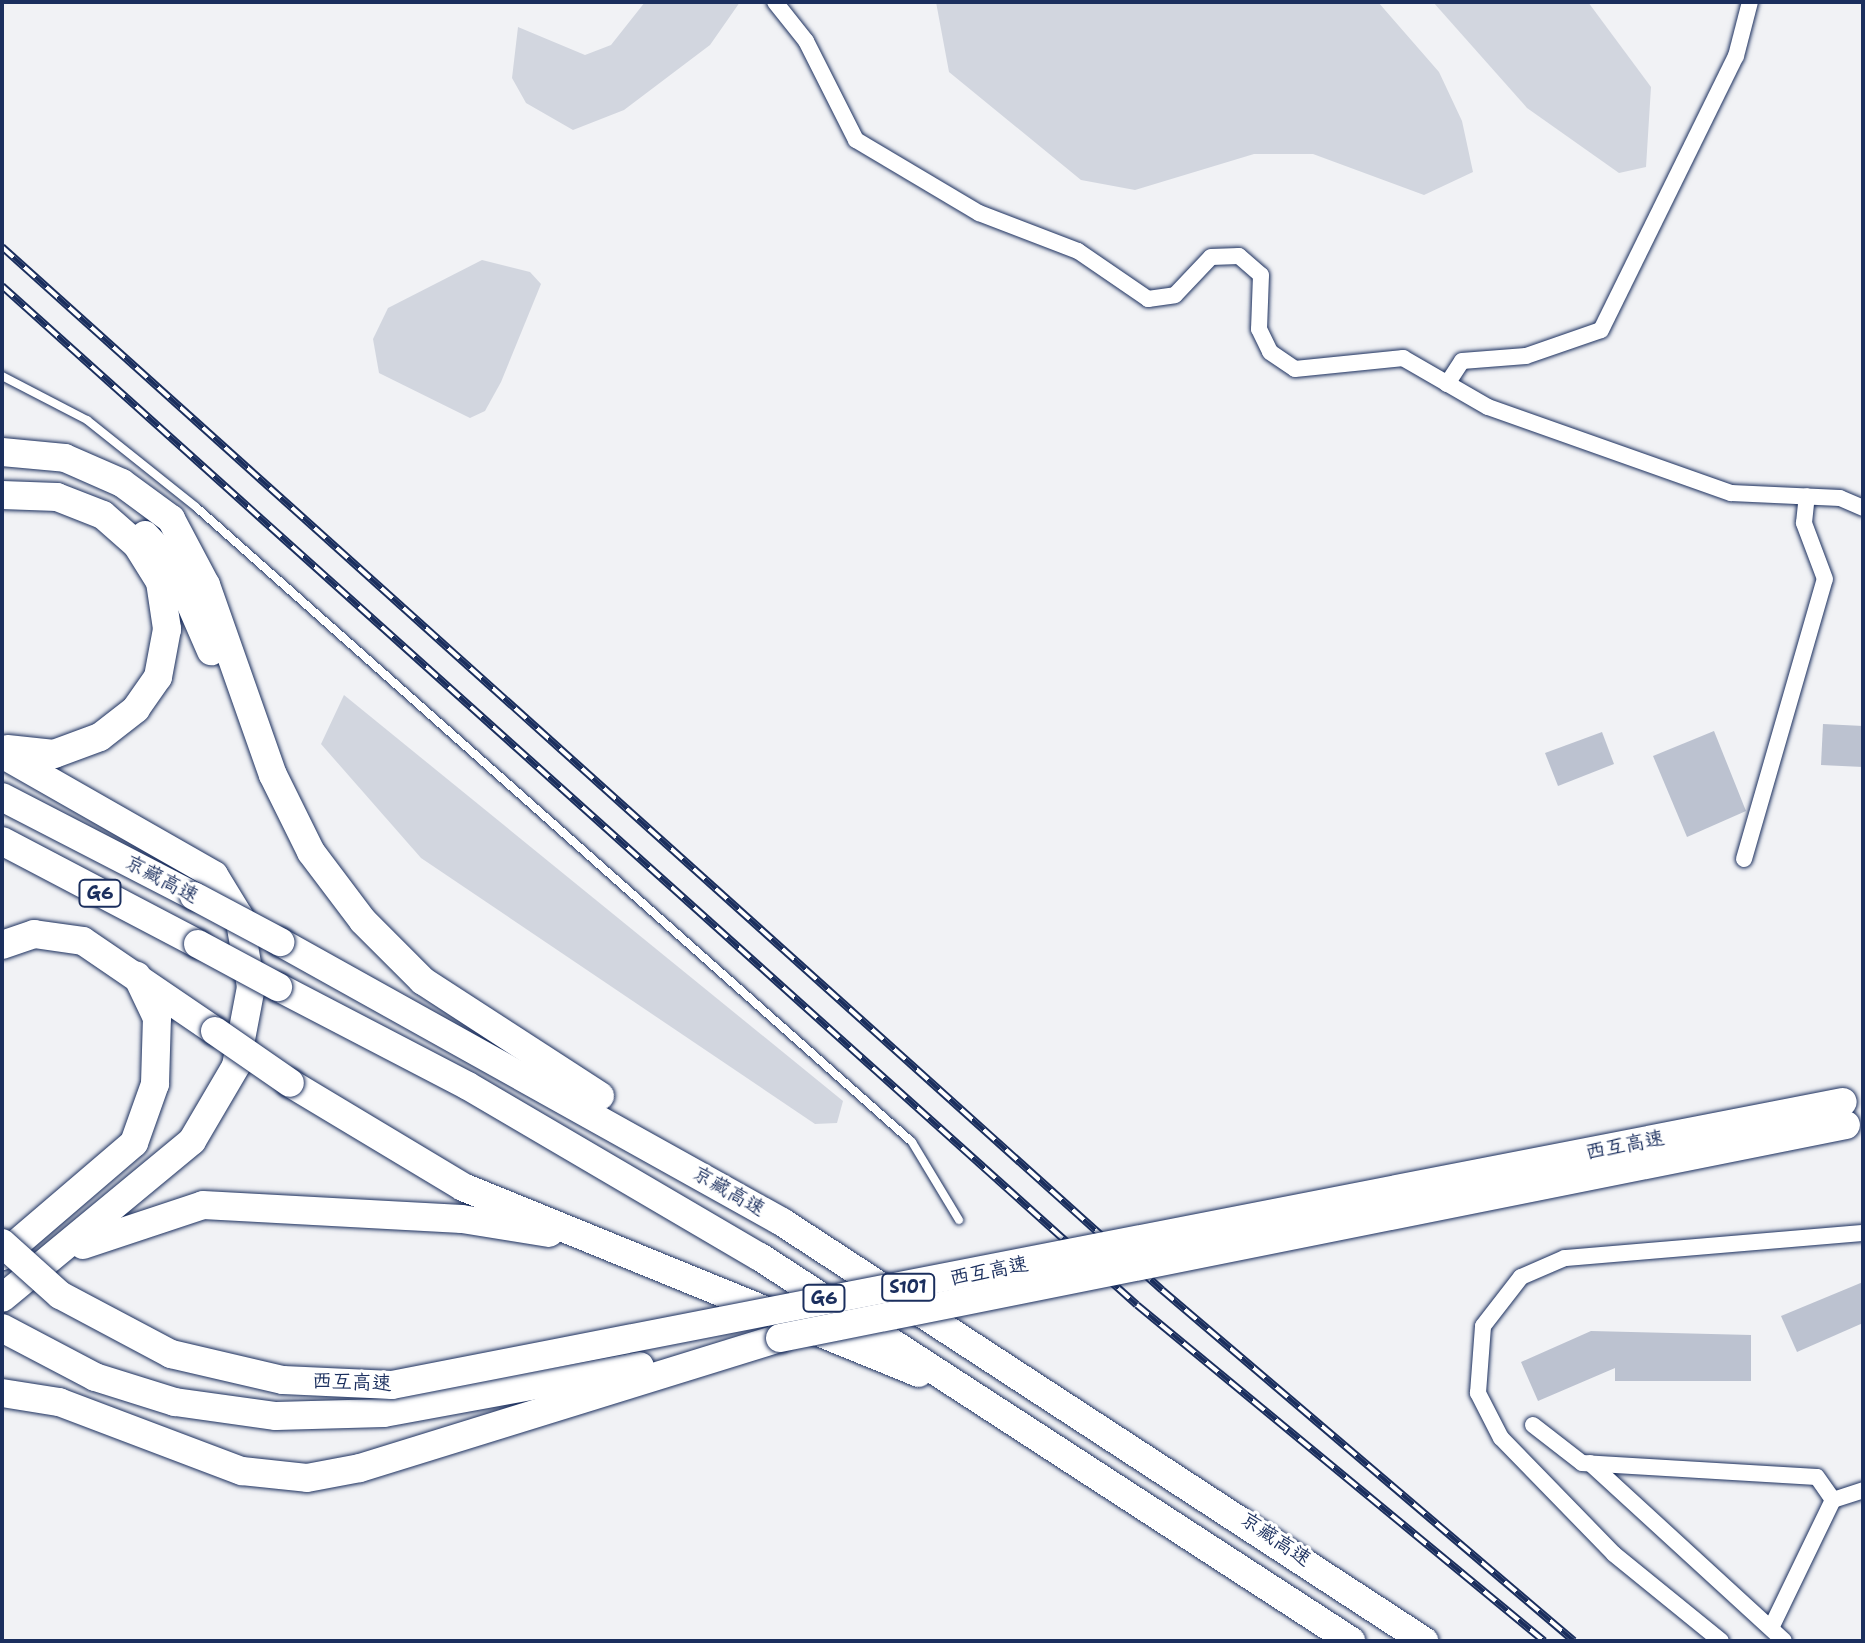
<!DOCTYPE html>
<html>
<head>
<meta charset="utf-8">
<style>
  body { margin:0 }
  #map { position:relative; width:1865px; height:1643px; overflow:hidden; background:#f1f2f5; font-family:"Shantell Sans","LXGW WenKai TC",sans-serif }
  div>[style] { position:absolute }
  .green>* { inset:0; background:#d2d6df }
  .building>* { inset:0; background:#bcc2d0 }
  .roads { filter:drop-shadow(0 0 2px #1b2f5e) drop-shadow(0 0 2px #1b2f5e) }
  .lane>* { height:8px; margin:-4px; padding:0 4px; transform-origin:4px; border-radius:4px; background:#fff }
  .street>* { height:16px; margin:-8px; padding:0 8px; transform-origin:8px; border-radius:8px; background:#fff }
  .highway>* { height:28px; margin:-14px; padding:0 14px; transform-origin:14px; border-radius:14px; background:#fff }
  .rail>* { height:8px; margin-top:-4px; transform-origin:0; background:repeating-linear-gradient(90deg,#fff 0 15px,#1b2f5e 0 30px); box-sizing:border-box; border-block:2px solid #1b2f5e }
  .bridges { filter:drop-shadow(0 0 2px #1b2f5e) drop-shadow(0 0 2px #1b2f5e) }
  .highway-bridge>* { height:28px; margin:-14px; padding:0 14px; transform-origin:14px; border-radius:14px; background:#fff }
  span { translate:-50% -50%; white-space:nowrap; text-align:center; line-height:1.15; -webkit-text-stroke:6px #fff; paint-order:stroke }
  .shield-label span { padding:2px 6px; background:#fff; border:2px solid; border-radius:6px; -webkit-text-stroke-width:0 }
  .shield-label { font-size:18px; color:#1b2f5e; font-weight:700 }
  .street-label { font-size:20px; color:#1b2f5e }
  .frame { position:absolute; inset:0; border:4px solid #1b2f5e; pointer-events:none }
</style>
</head>
<body>
<div id="map">
  <div class="green">
    <div style="clip-path:polygon(645px 2px,740px 2px,710px 45px,624px 110px,573px 130px,526px 103px,512px 78px,518px 27px,585px 55px,611px 45px)"></div>
    <div style="clip-path:polygon(936px 2px,1378px 2px,1439px 72px,1462px 121px,1473px 172px,1424px 195px,1313px 154px,1254px 154px,1135px 190px,1081px 180px,949px 72px)"></div>
    <div style="clip-path:polygon(1433px 2px,1588px 2px,1651px 87px,1646px 167px,1619px 173px,1527px 108px)"></div>
    <div style="clip-path:polygon(482px 260px,530px 272px,541px 284px,501px 382px,485px 411px,470px 418px,379px 373px,373px 339px,388px 308px)"></div>
    <div style="clip-path:polygon(344px 695px,843px 1101px,837px 1123px,815px 1124px,421px 858px,321px 744px)"></div>
  </div>
  <div class="building">
    <div style="clip-path:polygon(1823px 724px,1863px 726px,1863px 767px,1821px 765px)"></div>
    <div style="clip-path:polygon(1714px 731px,1746px 811px,1687px 837px,1653px 756px)"></div>
    <div style="clip-path:polygon(1602px 732px,1614px 764px,1558px 786px,1545px 753px)"></div>
    <div style="clip-path:polygon(1863px 1282px,1863px 1323px,1797px 1352px,1781px 1316px)"></div>
    <div style="clip-path:polygon(1591px 1331px,1751px 1335px,1751px 1381px,1615px 1381px,1615px 1368px,1538px 1401px,1521px 1362px)"></div>
  </div>
  <div class="roads">
    <div class="lane">
      <div style="left:2px;top:376px;width:96px;rotate:27.4deg"></div>
      <div style="left:87px;top:420px;width:139px;rotate:38.6deg"></div>
      <div style="left:196px;top:507px;width:957px;rotate:41.57deg"></div>
      <div style="left:912px;top:1142px;width:91px;rotate:58.9deg"></div>
    </div>
    <div class="street">
      <div style="left:775px;top:2px;width:50px;rotate:51.5deg"></div>
      <div style="left:806px;top:41px;width:111px;rotate:63.2deg"></div>
      <div style="left:856px;top:140px;width:143px;rotate:30.7deg"></div>
      <div style="left:979px;top:213px;width:106px;rotate:21deg"></div>
      <div style="left:1078px;top:251px;width:85px;rotate:34.4deg"></div>
      <div style="left:1148px;top:299px;width:27px;rotate:-8deg"></div>
      <div style="left:1175px;top:295px;width:52px;rotate:-46.5deg"></div>
      <div style="left:1211px;top:257px;width:28px;rotate:-2deg"></div>
      <div style="left:1239px;top:256px;width:29px;rotate:41deg"></div>
      <div style="left:1261px;top:275px;width:54px;rotate:92.1deg"></div>
      <div style="left:1259px;top:329px;width:25px;rotate:64deg"></div>
      <div style="left:1270px;top:352px;width:30px;rotate:34deg"></div>
      <div style="left:1295px;top:369px;width:109px;rotate:-5.8deg"></div>
      <div style="left:1403px;top:358px;width:98px;rotate:30deg"></div>
      <div style="left:1488px;top:407px;width:258px;rotate:19.5deg"></div>
      <div style="left:1731px;top:493px;width:109px;rotate:2.6deg"></div>
      <div style="left:1840px;top:498px;width:25px;rotate:23deg"></div>
      <div style="left:1447px;top:384px;width:27px;rotate:-57deg"></div>
      <div style="left:1462px;top:361px;width:64px;rotate:-4.5deg"></div>
      <div style="left:1526px;top:356px;width:79px;rotate:-19.1deg"></div>
      <div style="left:1601px;top:330px;width:305px;rotate:-63.8deg"></div>
      <div style="left:1736px;top:56px;width:56px;rotate:-75.5deg"></div>
      <div style="left:1744px;top:859px;width:291px;rotate:-73.9deg"></div>
      <div style="left:1825px;top:579px;width:60px;rotate:-110.6deg"></div>
      <div style="left:1804px;top:523px;width:27px;rotate:-84deg"></div>
      <div style="left:1533px;top:1425px;width:62px;rotate:37.8deg"></div>
      <div style="left:1582px;top:1463px;width:235px;rotate:3.4deg"></div>
      <div style="left:1817px;top:1477px;width:28px;rotate:55deg"></div>
      <div style="left:1590px;top:1463px;width:263px;rotate:42.5deg"></div>
      <div style="left:1771px;top:1628px;width:142px;rotate:-64.2deg"></div>
      <div style="left:1833px;top:1500px;width:32px;rotate:-18deg"></div>
      <div style="left:1721px;top:1641px;width:138px;rotate:-140.9deg"></div>
      <div style="left:1614px;top:1554px;width:162px;rotate:-134.2deg"></div>
      <div style="left:1501px;top:1438px;width:51px;rotate:-117.1deg"></div>
      <div style="left:1478px;top:1393px;width:67px;rotate:-85.7deg"></div>
      <div style="left:1483px;top:1326px;width:62px;rotate:-52.2deg"></div>
      <div style="left:1521px;top:1277px;width:48px;rotate:-23.4deg"></div>
      <div style="left:1565px;top:1258px;width:299px;rotate:-4.8deg"></div>
    </div>
    <div class="highway">
      <div style="left:2px;top:452px;width:63px;rotate:5.4deg"></div>
      <div style="left:65px;top:458px;width:62px;rotate:23.7deg"></div>
      <div style="left:122px;top:483px;width:61px;rotate:36.3deg"></div>
      <div style="left:171px;top:519px;width:75px;rotate:62.1deg"></div>
      <div style="left:206px;top:585px;width:201px;rotate:70.6deg"></div>
      <div style="left:273px;top:775px;width:86px;rotate:63.7deg"></div>
      <div style="left:311px;top:852px;width:86px;rotate:53deg"></div>
      <div style="left:363px;top:921px;width:85px;rotate:45deg"></div>
      <div style="left:423px;top:981px;width:211px;rotate:33deg"></div>
      <div style="left:2px;top:495px;width:55px;rotate:2.1deg"></div>
      <div style="left:57px;top:497px;width:49px;rotate:21.4deg"></div>
      <div style="left:103px;top:515px;width:45px;rotate:41.4deg"></div>
      <div style="left:137px;top:545px;width:44px;rotate:58.1deg"></div>
      <div style="left:160px;top:582px;width:48px;rotate:81.5deg"></div>
      <div style="left:167px;top:629px;width:49px;rotate:100.6deg"></div>
      <div style="left:158px;top:677px;width:39px;rotate:125deg"></div>
      <div style="left:136px;top:709px;width:46px;rotate:142.1deg"></div>
      <div style="left:100px;top:737px;width:49px;rotate:159.7deg"></div>
      <div style="left:54px;top:754px;width:47px;rotate:-173.9deg"></div>
      <div style="left:145px;top:535px;width:42px;rotate:46.9deg"></div>
      <div style="left:174px;top:566px;width:93px;rotate:66.5deg"></div>
      <div style="left:2px;top:754px;width:244px;rotate:29.7deg"></div>
      <div style="left:214px;top:875px;width:48px;rotate:58.6deg"></div>
      <div style="left:239px;top:916px;width:72px;rotate:80.4deg"></div>
      <div style="left:251px;top:987px;width:80px;rotate:100.8deg"></div>
      <div style="left:236px;top:1066px;width:87px;rotate:120.4deg"></div>
      <div style="left:192px;top:1141px;width:246px;rotate:140.4deg"></div>
      <div style="left:2px;top:797px;width:216px;rotate:27.3deg"></div>
      <div style="left:2px;top:841px;width:221px;rotate:27.7deg"></div>
      <div style="left:280px;top:942px;width:575px;rotate:29.15deg"></div>
      <div style="left:782px;top:1222px;width:767px;rotate:33.13deg"></div>
      <div style="left:2px;top:945px;width:34px;rotate:-19deg"></div>
      <div style="left:34px;top:934px;width:49px;rotate:8.1deg"></div>
      <div style="left:83px;top:941px;width:160px;rotate:34.3deg"></div>
      <div style="left:278px;top:987px;width:214px;rotate:27.5deg"></div>
      <div style="left:468px;top:1086px;width:338px;rotate:30.4deg"></div>
      <div style="left:760px;top:1257px;width:705px;rotate:33.01deg"></div>
      <div style="left:290px;top:1083px;width:202px;rotate:31deg"></div>
      <div style="left:463px;top:1187px;width:492px;rotate:22.2deg"></div>
      <div style="left:83px;top:1245px;width:126px;rotate:-18.4deg"></div>
      <div style="left:203px;top:1205px;width:259px;rotate:3.1deg"></div>
      <div style="left:462px;top:1219px;width:88px;rotate:9.1deg"></div>
      <div style="left:2px;top:1256px;width:174px;rotate:-40.6deg"></div>
      <div style="left:134px;top:1143px;width:63px;rotate:-70.4deg"></div>
      <div style="left:155px;top:1084px;width:66px;rotate:-88.3deg"></div>
      <div style="left:157px;top:1018px;width:47px;rotate:-115.5deg"></div>
      <div style="left:2px;top:1328px;width:105px;rotate:27.8deg"></div>
      <div style="left:95px;top:1377px;width:84px;rotate:17.4deg"></div>
      <div style="left:175px;top:1402px;width:102px;rotate:7.9deg"></div>
      <div style="left:276px;top:1416px;width:108px;rotate:-1.6deg"></div>
      <div style="left:384px;top:1413px;width:260px;rotate:-10.4deg"></div>
      <div style="left:2px;top:1393px;width:58px;rotate:9deg"></div>
      <div style="left:59px;top:1402px;width:196px;rotate:20.7deg"></div>
      <div style="left:242px;top:1471px;width:65px;rotate:6.1deg"></div>
      <div style="left:307px;top:1478px;width:54px;rotate:-10.7deg"></div>
      <div style="left:360px;top:1468px;width:440px;rotate:-17.2deg"></div>
    </div>
  </div>
  <div class="rail">
    <div style="left:2px;top:247px;width:1560px;rotate:41.96deg"></div>
    <div style="left:1162px;top:1290px;width:541px;rotate:40.43deg"></div>
    <div style="left:2px;top:286px;width:1525px;rotate:41.92deg"></div>
    <div style="left:1137px;top:1305px;width:528px;rotate:39.54deg"></div>
  </div>
  <div class="bridges">
    <div class="highway-bridge">
      <div style="left:194px;top:896px;width:98px;rotate:28.1deg"></div>
      <div style="left:198px;top:944px;width:91px;rotate:28.3deg"></div>
      <div style="left:215px;top:1031px;width:91px;rotate:34.7deg"></div>
      <div style="left:2px;top:1243px;width:78px;rotate:41.9deg"></div>
      <div style="left:60px;top:1295px;width:126px;rotate:28deg"></div>
      <div style="left:171px;top:1354px;width:115px;rotate:13.1deg"></div>
      <div style="left:283px;top:1380px;width:109px;rotate:2.6deg"></div>
      <div style="left:392px;top:1385px;width:1478px;rotate:-11.04deg"></div>
      <div style="left:780px;top:1338px;width:1087px;rotate:-11.3deg"></div>
    </div>
  </div>
  <div class="shield-label">
    <span style="left:100px;top:893px">G6</span>
    <span style="left:908px;top:1287px">S101</span>
    <span style="left:824px;top:1298px">G6</span>
  </div>
  <div class="street-label">
    <span style="left:162px;top:879px;rotate:28deg">京藏高速</span>
    <span style="left:1625px;top:1145px;rotate:-11deg">西互高速</span>
    <span style="left:729px;top:1191px;rotate:30deg">京藏高速</span>
    <span style="left:989px;top:1271px;rotate:-11deg">西互高速</span>
    <span style="left:352px;top:1382px;rotate:2deg">西互高速</span>
    <span style="left:1276px;top:1539px;rotate:34deg">京藏高速</span>
  </div>
  <div class="frame"></div>
</div>
</body>
</html>
